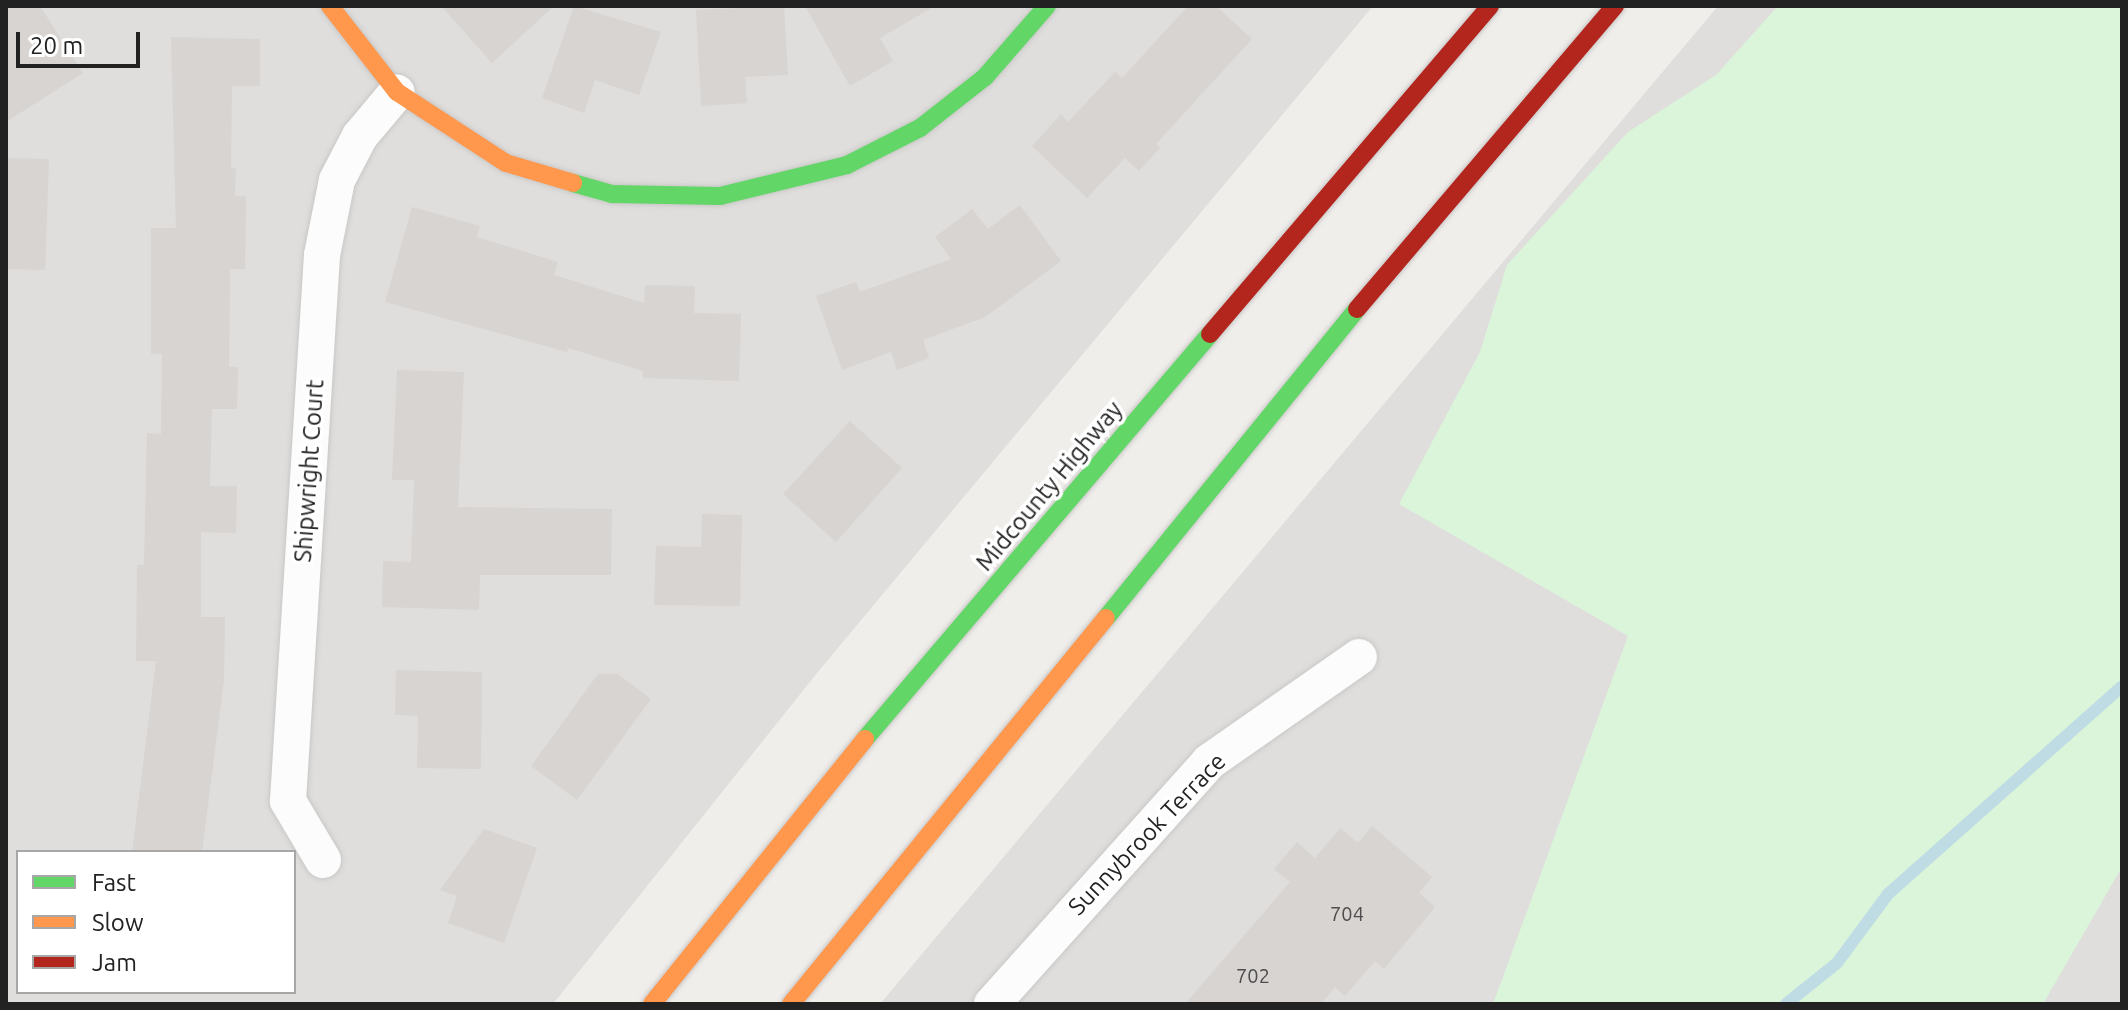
<!DOCTYPE html>
<html>
<head>
<meta charset="utf-8">
<style>
  body { margin:0 }
  #map { position:relative; width:2128px; height:1010px; overflow:hidden; background:#f0eeeb; font-family:Ubuntu,sans-serif }
  div>[style] { position:absolute }
  .residential>* { inset:0; background:#dfdedc }
  .park>* { inset:0; background:#daf5da }
  .stream>* { height:12px; margin:-6px; padding:0 6px; transform-origin:6px; border-radius:6px; background:#bfdbe3 }
  .building>* { inset:0; background:#d7d4d2 }
  .roads { filter:drop-shadow(0 0 2px #c9c8c7) drop-shadow(0 0 2px #c9c8c7) }
  .street>* { height:36px; margin:-18px; padding:0 18px; transform-origin:18px; border-radius:18px; background:#fdfcfc }
  .fast>* { height:18px; margin:-9px; padding:0 9px; transform-origin:9px; border-radius:9px; background:#63d668 }
  .slow>* { height:18px; margin:-9px; padding:0 9px; transform-origin:9px; border-radius:9px; background:#ff974d }
  .jam>* { height:18px; margin:-9px; padding:0 9px; transform-origin:9px; border-radius:9px; background:#b3261e }
  span { translate:-50% -50%; white-space:nowrap; text-align:center; line-height:1.15; -webkit-text-stroke:7px #fff; paint-order:stroke }
  .number-label { font-size:20px; color:#4f4e4e }
  .number-label span { -webkit-text-stroke-width:0 }
  .street-label { font-size:24px; color:#222 }
  .frame { position:absolute; inset:0; border:8px solid #222; pointer-events:none }
  .legend { position:absolute; left:16px; top:850px; width:280px; height:144px; box-sizing:border-box; background:#fff; border:2px solid #a7a7a7; margin:0; padding:10px 14px; list-style:none; font-size:24px; color:#222 }
  .legend li { display:flex; align-items:center; gap:16px; height:40px }
  .legend b { width:40px; border:2px solid #a7a7a7 }
  .scale { position:absolute; left:16px; top:32px; width:124px; height:36px; box-sizing:border-box; border:4px solid #222; border-top:0; padding-left:10px; font-size:24px; line-height:28px; white-space:nowrap; color:#222; -webkit-text-stroke:6px #fff; paint-order:stroke }
</style>
</head>
<body>
<div id="map">
  <div class="residential">
    <div style="clip-path:polygon(evenodd,6px 6px,1373px 6px,817px 673px,553px 1004px,6px 1004px,6px 6px,18px 852px,294px 852px,294px 992px,18px 992px,18px 852px)"></div>
    <div style="clip-path:polygon(1718px 6px,2122px 6px,2122px 1004px,880px 1004px)"></div>
  </div>
  <div class="park">
    <div style="clip-path:polygon(1778px 6px,2122px 6px,2122px 867px,2043px 1004px,1493px 1004px,1628px 636px,1399px 504px,1480px 352px,1507px 265px,1628px 132px,1716px 75px)"></div>
  </div>
  <div class="stream">
    <div style="left:1786px;top:1004px;width:65px;rotate:-38.8deg"></div>
    <div style="left:1837px;top:963px;width:86px;rotate:-53.5deg"></div>
    <div style="left:1888px;top:894px;width:313px;rotate:-41.6deg"></div>
  </div>
  <div class="building">
    <div style="clip-path:polygon(6px 6px,40px 6px,83px 73px,6px 122px)"></div>
    <div style="clip-path:polygon(441px 6px,554px 6px,492px 63px)"></div>
    <div style="clip-path:polygon(574px 6px,661px 32px,639px 95px,595px 80px,584px 113px,542px 98px)"></div>
    <div style="clip-path:polygon(784px 6px,788px 75px,745px 77px,747px 103px,701px 106px,696px 10px)"></div>
    <div style="clip-path:polygon(805px 6px,935px 6px,880px 38px,893px 61px,850px 86px)"></div>
    <div style="clip-path:polygon(1188px 6px,1216px 6px,1252px 39px,1156px 144px,1160px 148px,1139px 171px,1125px 158px,1087px 198px,1032px 146px,1061px 114px,1068px 122px,1115px 72px,1122px 78px)"></div>
    <div style="clip-path:polygon(171px 37px,260px 39px,260px 86px,232px 86px,231px 168px,236px 168px,235px 196px,246px 196px,245px 269px,230px 269px,229px 367px,238px 367px,237px 409px,212px 409px,210px 486px,237px 486px,236px 533px,201px 532px,201px 617px,225px 617px,224px 680px,202px 852px,132px 852px,156px 661px,136px 661px,137px 565px,144px 565px,147px 433px,161px 434px,162px 354px,151px 354px,151px 228px,176px 228px)"></div>
    <div style="clip-path:polygon(6px 158px,49px 159px,45px 270px,6px 269px)"></div>
    <div style="clip-path:polygon(1020px 205px,1061px 261px,985px 317px,923px 340px,929px 358px,897px 370px,891px 352px,842px 370px,816px 296px,856px 282px,860px 292px,951px 259px,935px 237px,972px 209px,988px 229px)"></div>
    <div style="clip-path:polygon(412px 207px,480px 226px,477px 237px,558px 262px,554px 275px,644px 303px,645px 285px,695px 286px,694px 313px,741px 314px,739px 381px,643px 378px,643px 371px,568px 348px,567px 352px,385px 302px)"></div>
    <div style="clip-path:polygon(397px 370px,464px 372px,458px 507px,612px 509px,611px 575px,480px 575px,479px 610px,382px 607px,383px 561px,411px 562px,414px 480px,392px 480px)"></div>
    <div style="clip-path:polygon(850px 421px,902px 468px,836px 542px,783px 494px)"></div>
    <div style="clip-path:polygon(702px 514px,742px 515px,740px 606px,654px 605px,656px 546px,701px 547px)"></div>
    <div style="clip-path:polygon(396px 670px,482px 672px,481px 769px,417px 768px,418px 716px,395px 715px)"></div>
    <div style="clip-path:polygon(598px 674px,618px 674px,651px 699px,577px 800px,531px 766px)"></div>
    <div style="clip-path:polygon(1372px 826px,1432px 877px,1419px 893px,1435px 907px,1384px 969px,1375px 961px,1345px 996px,1335px 987px,1321px 1004px,1185px 1004px,1290px 882px,1274px 869px,1297px 842px,1315px 858px,1340px 828px,1358px 843px)"></div>
    <div style="clip-path:polygon(484px 829px,537px 848px,504px 943px,448px 923px,457px 896px,440px 890px)"></div>
  </div>
  <div class="roads">
    <div class="street">
      <div style="left:323px;top:860px;width:69px;rotate:-120.7deg"></div>
      <div style="left:288px;top:801px;width:547px;rotate:-86.44deg"></div>
      <div style="left:322px;top:255px;width:76px;rotate:-78.7deg"></div>
      <div style="left:337px;top:180px;width:50px;rotate:-62.4deg"></div>
      <div style="left:360px;top:136px;width:57px;rotate:-49.9deg"></div>
      <div style="left:992px;top:1004px;width:325px;rotate:-48.1deg"></div>
      <div style="left:1209px;top:762px;width:183px;rotate:-35deg"></div>
    </div>
    <div class="fast">
      <div style="left:573px;top:183px;width:41px;rotate:15.8deg"></div>
      <div style="left:612px;top:194px;width:108px;rotate:1.1deg"></div>
      <div style="left:720px;top:196px;width:131px;rotate:-13.7deg"></div>
      <div style="left:847px;top:165px;width:82px;rotate:-26.9deg"></div>
      <div style="left:920px;top:128px;width:83px;rotate:-38.1deg"></div>
      <div style="left:985px;top:77px;width:94px;rotate:-48.9deg"></div>
      <div style="left:1106px;top:618px;width:398px;rotate:-50.9deg"></div>
      <div style="left:865px;top:739px;width:532px;rotate:-49.57deg"></div>
    </div>
    <div class="slow">
      <div style="left:330px;top:6px;width:109px;rotate:52.1deg"></div>
      <div style="left:397px;top:92px;width:130px;rotate:33.1deg"></div>
      <div style="left:506px;top:163px;width:70px;rotate:16.6deg"></div>
      <div style="left:652px;top:1004px;width:340px;rotate:-51.2deg"></div>
      <div style="left:791px;top:1004px;width:498px;rotate:-50.8deg"></div>
    </div>
    <div class="jam">
      <div style="left:1357px;top:309px;width:398px;rotate:-49.6deg"></div>
      <div style="left:1210px;top:334px;width:431px;rotate:-49.5deg"></div>
    </div>
  </div>
  <div class="number-label">
    <span style="left:1347px;top:913px">704</span>
    <span style="left:1253px;top:975px">702</span>
  </div>
  <div class="street-label">
    <span style="left:309px;top:471px;rotate:-86deg">Shipwright Court</span>
    <span style="left:1049px;top:486px;rotate:-50deg">Midcounty Highway</span>
    <span style="left:1147px;top:834px;rotate:-46deg">Sunnybrook Terrace</span>
  </div>
  <div class="frame"></div>
  <ul class="legend">
  <li><b style="height:10px;background:#63d668"></b>Fast</li>
  <li><b style="height:10px;background:#ff974d"></b>Slow</li>
  <li><b style="height:10px;background:#b3261e"></b>Jam</li>
  </ul>
  <div class="scale">20 m</div>
</div>
</body>
</html>
